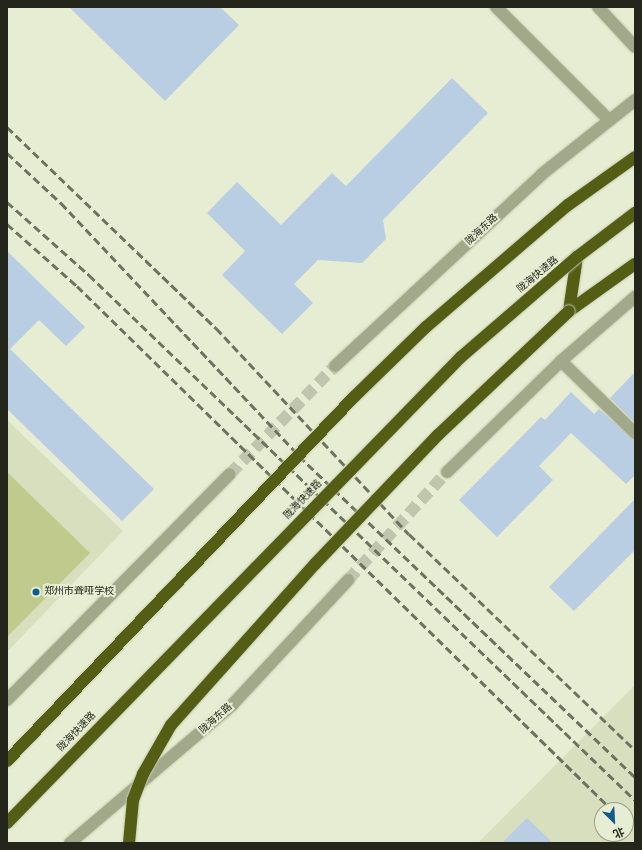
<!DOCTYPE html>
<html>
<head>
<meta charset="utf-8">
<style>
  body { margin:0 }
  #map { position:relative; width:642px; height:850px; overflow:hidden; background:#e7edd2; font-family:"Fira Sans Condensed","Noto Sans SC",sans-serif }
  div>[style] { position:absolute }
  .built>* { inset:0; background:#d8dfbe }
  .green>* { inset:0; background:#bfca8c }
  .building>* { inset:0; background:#b9cee2 }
  .minor-tunnel>* { height:12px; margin-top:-6px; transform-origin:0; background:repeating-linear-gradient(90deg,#c0c5ae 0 12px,transparent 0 18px) }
  .roads { filter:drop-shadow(0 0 1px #c4c9b1) drop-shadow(0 0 1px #c4c9b1) }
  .minor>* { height:12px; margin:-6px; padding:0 6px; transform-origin:6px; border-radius:6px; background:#a2a88a }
  .highway>* { height:12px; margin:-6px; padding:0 6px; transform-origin:6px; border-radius:6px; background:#535d14 }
  .rail>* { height:3px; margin-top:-1.5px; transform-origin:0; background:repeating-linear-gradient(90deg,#6d7160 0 8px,transparent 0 12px) }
  .bridges { filter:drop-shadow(0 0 1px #c4c9b1) drop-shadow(0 0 1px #c4c9b1) }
  .highway-bridge>* { height:12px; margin:-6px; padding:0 6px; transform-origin:6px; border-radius:6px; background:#535d14 }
  .dots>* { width:11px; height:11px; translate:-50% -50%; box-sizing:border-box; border:2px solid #e7edd2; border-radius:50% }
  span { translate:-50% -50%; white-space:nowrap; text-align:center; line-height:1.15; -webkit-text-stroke:4px #e7edd2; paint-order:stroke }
  .street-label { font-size:10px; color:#24261c }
  .poi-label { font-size:10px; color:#24261c }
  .left { translate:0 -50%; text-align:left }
  .frame { position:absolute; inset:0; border:8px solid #24261c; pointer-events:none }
  .north { position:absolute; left:594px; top:802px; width:40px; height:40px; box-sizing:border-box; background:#e7edd2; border:1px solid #999d89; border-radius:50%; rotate:156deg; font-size:11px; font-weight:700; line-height:16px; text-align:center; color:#24261c }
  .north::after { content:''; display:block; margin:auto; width:14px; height:18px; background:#115b8f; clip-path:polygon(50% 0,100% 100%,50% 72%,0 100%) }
</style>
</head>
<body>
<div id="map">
  <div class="built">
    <div style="clip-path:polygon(7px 420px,123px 531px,7px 652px)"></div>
    <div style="clip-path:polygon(evenodd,634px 686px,635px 843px,478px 843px,634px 686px,602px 810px,626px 810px,626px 834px,602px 834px,602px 810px)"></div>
  </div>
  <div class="green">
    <div style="clip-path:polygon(7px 472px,90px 553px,7px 637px)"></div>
  </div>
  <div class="building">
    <div style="clip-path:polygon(69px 7px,220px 7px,239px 25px,165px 101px)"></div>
    <div style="clip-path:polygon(452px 78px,488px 113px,383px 220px,386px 239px,362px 263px,318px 260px,294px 284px,313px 303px,282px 334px,222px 275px,245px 251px,207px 213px,237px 182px,281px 225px,332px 173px,346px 186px)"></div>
    <div style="clip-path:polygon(7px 251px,85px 327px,66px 346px,39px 320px,10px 349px,154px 489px,122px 521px,7px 409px)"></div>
    <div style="clip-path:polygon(635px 372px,635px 423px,610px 398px)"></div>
    <div style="clip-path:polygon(571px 392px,594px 414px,599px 409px,635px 440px,635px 475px,626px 484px,571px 433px,539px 466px,553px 480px,497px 537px,459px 500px,541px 417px,545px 420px)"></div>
    <div style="clip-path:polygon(635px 499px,635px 550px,574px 611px,549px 587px)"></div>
    <div style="clip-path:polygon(527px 818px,553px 843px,502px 843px)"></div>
  </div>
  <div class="minor-tunnel">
    <div style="left:230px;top:474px;width:151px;rotate:-45.8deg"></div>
    <div style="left:348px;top:580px;width:147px;rotate:-47.5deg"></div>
  </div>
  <div class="roads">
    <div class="minor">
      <div style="left:496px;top:7px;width:158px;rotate:45deg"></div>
      <div style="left:598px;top:7px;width:54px;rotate:47.2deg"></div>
      <div style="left:561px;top:361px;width:103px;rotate:44.2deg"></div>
      <div style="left:335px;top:366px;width:282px;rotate:-42.8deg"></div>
      <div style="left:542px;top:174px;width:119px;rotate:-38.5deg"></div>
      <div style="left:447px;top:472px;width:159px;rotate:-44.2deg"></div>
      <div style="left:561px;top:361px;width:98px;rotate:-40.9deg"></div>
      <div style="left:7px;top:700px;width:317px;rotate:-45.4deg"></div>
      <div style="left:70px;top:843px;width:213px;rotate:-40.4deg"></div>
      <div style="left:232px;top:705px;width:171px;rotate:-47.1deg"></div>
    </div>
    <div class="highway">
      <div style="left:569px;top:311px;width:81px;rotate:-35.5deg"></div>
      <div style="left:569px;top:311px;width:55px;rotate:-81.6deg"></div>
    </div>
  </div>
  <div class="rail">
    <div style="left:7px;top:127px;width:290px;rotate:43.9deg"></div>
    <div style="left:216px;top:328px;width:282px;rotate:46.9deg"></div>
    <div style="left:409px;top:534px;width:313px;rotate:43.7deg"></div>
    <div style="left:7px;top:153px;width:74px;rotate:42.8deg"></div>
    <div style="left:61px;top:203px;width:347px;rotate:46.7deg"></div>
    <div style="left:299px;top:456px;width:465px;rotate:43.7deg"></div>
    <div style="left:7px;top:202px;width:110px;rotate:41.7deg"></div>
    <div style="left:89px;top:275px;width:757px;rotate:43.88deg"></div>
    <div style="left:7px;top:224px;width:94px;rotate:41.5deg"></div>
    <div style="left:77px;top:286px;width:749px;rotate:44.4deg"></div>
    <div style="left:626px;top:823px;width:12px;rotate:42deg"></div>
  </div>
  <div class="bridges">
    <div class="highway-bridge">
      <div style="left:7px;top:761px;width:503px;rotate:-46.37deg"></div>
      <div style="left:354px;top:397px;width:100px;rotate:-44.2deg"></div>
      <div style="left:426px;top:327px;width:187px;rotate:-40.7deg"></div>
      <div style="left:568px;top:205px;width:82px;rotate:-35.6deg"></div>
      <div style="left:7px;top:823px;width:651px;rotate:-45.75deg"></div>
      <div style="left:461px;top:357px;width:153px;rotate:-40.8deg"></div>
      <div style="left:577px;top:257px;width:73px;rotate:-37.2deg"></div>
      <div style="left:129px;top:843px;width:43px;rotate:-84.7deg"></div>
      <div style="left:133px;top:800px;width:28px;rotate:-69deg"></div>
      <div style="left:143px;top:774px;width:56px;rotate:-60.3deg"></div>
      <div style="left:171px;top:725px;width:216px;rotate:-48.2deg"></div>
      <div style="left:315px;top:564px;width:178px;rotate:-46.4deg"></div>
      <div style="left:438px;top:435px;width:180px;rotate:-43.4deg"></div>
    </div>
  </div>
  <div class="dots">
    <div style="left:36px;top:592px;background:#115b8f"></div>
  </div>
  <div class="street-label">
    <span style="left:482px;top:230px;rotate:-43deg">陇海东路</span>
    <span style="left:538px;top:275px;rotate:-40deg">陇海快速路</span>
    <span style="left:303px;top:500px;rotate:-46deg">陇海快速路</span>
    <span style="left:216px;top:719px;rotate:-42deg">陇海东路</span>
    <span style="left:77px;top:732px;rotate:-46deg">陇海快速路</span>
  </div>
  <div class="poi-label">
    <span class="left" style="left:44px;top:592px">郑州市聋哑学校</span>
  </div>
  <div class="frame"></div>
  <div class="north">北</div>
</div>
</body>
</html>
